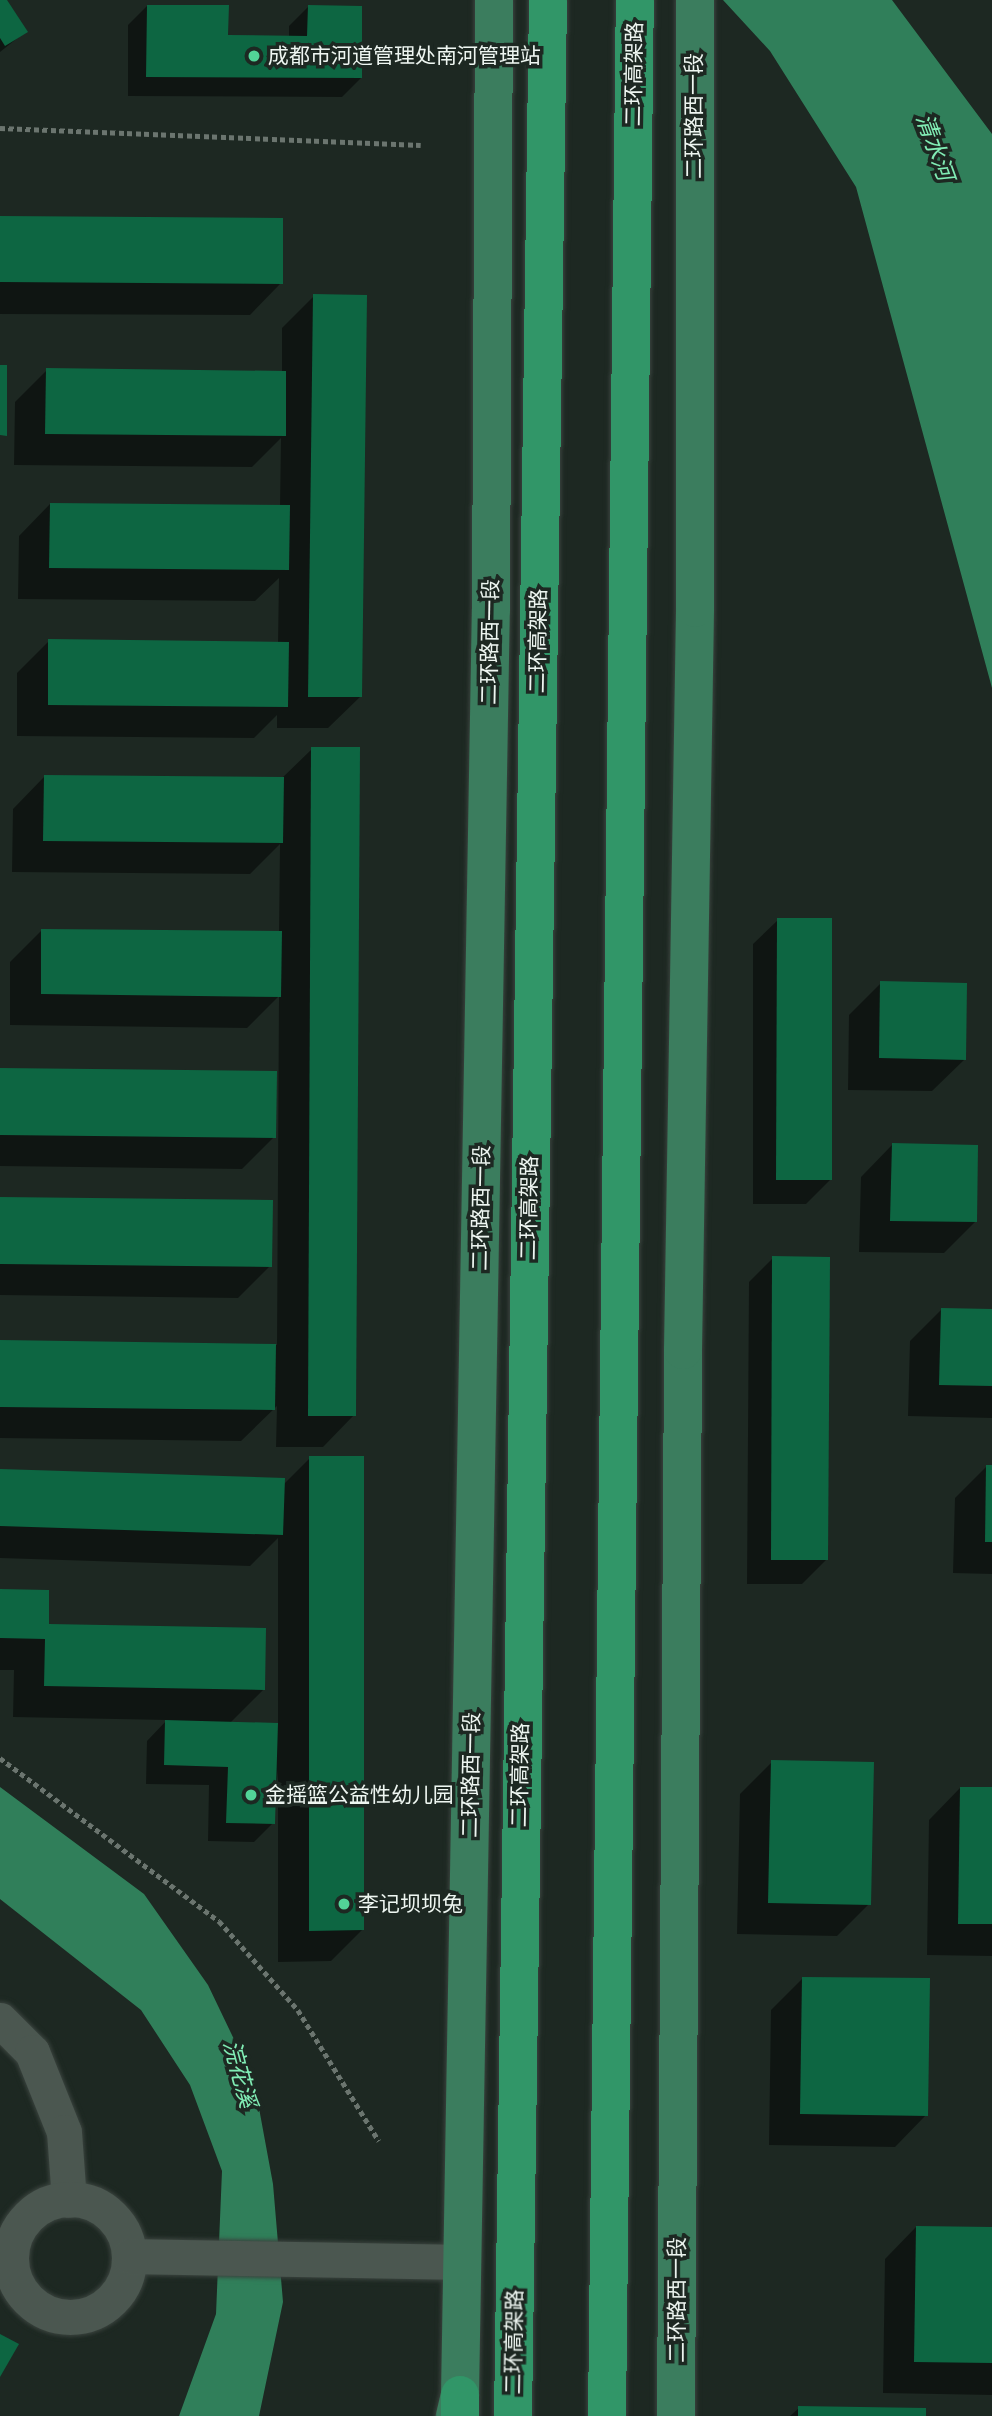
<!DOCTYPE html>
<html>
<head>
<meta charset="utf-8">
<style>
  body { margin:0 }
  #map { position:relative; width:992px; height:2416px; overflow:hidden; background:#1d2822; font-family:"Libre Baskerville","Noto Sans SC",serif }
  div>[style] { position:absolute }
  .water>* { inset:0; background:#307f5a }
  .shadow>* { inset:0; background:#0007 }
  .building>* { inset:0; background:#0d6642 }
  .path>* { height:4.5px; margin-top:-2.25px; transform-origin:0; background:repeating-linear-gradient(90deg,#6b756f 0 5px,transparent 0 8.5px) }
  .roads { filter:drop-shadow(0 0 2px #3a433e) drop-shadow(0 0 2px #3a433e) }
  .minor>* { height:35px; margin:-17.5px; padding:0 17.5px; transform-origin:17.5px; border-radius:17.5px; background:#4b5750 }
  .minor>.ring { margin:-17.5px; padding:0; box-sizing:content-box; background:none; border:35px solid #4b5750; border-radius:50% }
  .major>* { height:38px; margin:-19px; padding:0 19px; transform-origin:19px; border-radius:19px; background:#3b7d5e }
  .highway>* { height:38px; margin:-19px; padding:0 19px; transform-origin:19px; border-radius:19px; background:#319668 }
  .dots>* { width:19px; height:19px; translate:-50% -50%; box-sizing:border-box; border:4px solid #1d2822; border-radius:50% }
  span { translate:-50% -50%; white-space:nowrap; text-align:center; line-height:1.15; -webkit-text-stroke:7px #1d2822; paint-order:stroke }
  .poi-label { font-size:21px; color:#eef6f1 }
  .left { translate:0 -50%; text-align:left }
  .street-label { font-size:21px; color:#eef6f1 }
  .water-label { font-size:23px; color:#81edb5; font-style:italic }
</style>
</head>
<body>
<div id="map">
  <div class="water">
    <div style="clip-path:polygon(723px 0,892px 0,992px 134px,992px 688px,856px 187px,770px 51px)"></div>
    <div style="clip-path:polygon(0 1787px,144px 1894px,208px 1985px,254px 2081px,273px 2184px,283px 2302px,259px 2416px,179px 2416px,216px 2314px,222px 2171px,190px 2085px,141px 2010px,0 1899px)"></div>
  </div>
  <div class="shadow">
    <div style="clip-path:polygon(0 0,5px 0,25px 32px,0 52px)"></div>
    <div style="clip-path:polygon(147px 6px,227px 37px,289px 37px,289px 26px,308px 7px,361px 78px,342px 97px,128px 96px,128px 25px)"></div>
    <div style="clip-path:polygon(0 218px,281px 283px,250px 315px,0 314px)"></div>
    <div style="clip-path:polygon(314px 296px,360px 697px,328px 728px,277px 728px,277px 715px,254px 738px,17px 736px,17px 673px,49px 641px,278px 643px,279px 578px,255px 601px,18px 599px,19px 536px,50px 504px,280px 506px,281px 438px,252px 467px,14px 465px,15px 402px,47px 370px,282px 372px,282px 328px)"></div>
    <div style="clip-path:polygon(312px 749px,354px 1415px,323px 1447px,276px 1447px,277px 1406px,241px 1441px,0 1438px,0 1342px,277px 1345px,279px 996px,247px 1028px,10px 1025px,10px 962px,42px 930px,279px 933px,280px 844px,250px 874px,12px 872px,13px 809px,44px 777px,281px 779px)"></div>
    <div style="clip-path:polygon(778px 920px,830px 1180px,806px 1204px,753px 1204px,753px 944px)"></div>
    <div style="clip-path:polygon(881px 983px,964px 1060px,932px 1091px,848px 1090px,849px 1015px)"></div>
    <div style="clip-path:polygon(0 1070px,274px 1137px,242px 1169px,0 1166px)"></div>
    <div style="clip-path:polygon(892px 1145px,976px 1221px,944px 1253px,859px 1252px,861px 1177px)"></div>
    <div style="clip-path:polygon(0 1199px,270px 1266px,238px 1298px,0 1295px)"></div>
    <div style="clip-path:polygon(773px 1258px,826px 1560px,802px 1584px,747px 1584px,749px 1282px)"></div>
    <div style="clip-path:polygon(942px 1309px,992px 1311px,992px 1418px,908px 1416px,910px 1341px)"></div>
    <div style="clip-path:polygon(310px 1458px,362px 1930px,331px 1961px,278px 1962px,278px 1770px,273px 1823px,254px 1842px,208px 1841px,209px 1785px,146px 1784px,147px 1741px,167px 1720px,13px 1717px,14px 1670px,0 1670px,0 1591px,47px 1625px,263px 1690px,229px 1724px,278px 1725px,278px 1538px,250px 1566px,0 1558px,0 1470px,284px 1484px)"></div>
    <div style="clip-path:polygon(986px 1467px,992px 1467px,992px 1574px,953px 1573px,955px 1498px)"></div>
    <div style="clip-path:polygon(772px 1762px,869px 1904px,837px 1936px,737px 1934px,740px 1794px)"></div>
    <div style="clip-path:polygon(960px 1788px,992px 1789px,992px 1956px,927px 1955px,929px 1820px)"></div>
    <div style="clip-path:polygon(802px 1979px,926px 2115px,895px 2147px,769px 2145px,771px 2010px)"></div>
    <div style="clip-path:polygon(916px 2227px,992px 2228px,992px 2395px,883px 2393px,885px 2259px)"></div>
    <div style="clip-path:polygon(799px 2408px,924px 2416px,790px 2416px)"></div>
  </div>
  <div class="building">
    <div style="clip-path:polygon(0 0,7px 0,28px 32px,5px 46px,0 38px)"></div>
    <div style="clip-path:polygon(147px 5px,229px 5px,228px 35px,307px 36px,308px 5px,362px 6px,362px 78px,146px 77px)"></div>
    <div style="clip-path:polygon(0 216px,283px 218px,283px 284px,0 282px)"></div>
    <div style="clip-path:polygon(313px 294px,367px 295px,362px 697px,308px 697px)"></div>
    <div style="clip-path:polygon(0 365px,7px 365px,7px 436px,0 435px)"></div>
    <div style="clip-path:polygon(46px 368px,286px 371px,286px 436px,45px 434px)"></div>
    <div style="clip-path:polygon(50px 503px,290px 505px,289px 570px,49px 568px)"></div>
    <div style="clip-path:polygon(48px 639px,289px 642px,288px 707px,48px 705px)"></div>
    <div style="clip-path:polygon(311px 747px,360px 747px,356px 1416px,308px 1416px)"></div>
    <div style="clip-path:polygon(44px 775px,284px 777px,283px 843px,43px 841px)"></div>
    <div style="clip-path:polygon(777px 918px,832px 918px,832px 1180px,776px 1180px)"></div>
    <div style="clip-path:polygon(41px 929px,282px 931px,281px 997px,41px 994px)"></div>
    <div style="clip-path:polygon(880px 981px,967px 983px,966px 1060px,879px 1058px)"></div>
    <div style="clip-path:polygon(0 1068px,277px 1071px,276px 1138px,0 1135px)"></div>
    <div style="clip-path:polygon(892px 1143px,978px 1145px,977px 1222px,890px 1221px)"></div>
    <div style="clip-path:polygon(0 1197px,273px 1200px,272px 1267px,0 1264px)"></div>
    <div style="clip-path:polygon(772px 1256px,830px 1257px,828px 1560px,771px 1560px)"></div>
    <div style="clip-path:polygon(941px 1308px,992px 1309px,992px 1386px,939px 1385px)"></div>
    <div style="clip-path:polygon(0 1340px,276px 1344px,275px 1410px,0 1407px)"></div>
    <div style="clip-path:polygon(309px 1456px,364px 1456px,364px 1930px,309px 1931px)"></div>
    <div style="clip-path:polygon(986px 1465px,992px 1465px,992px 1542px,985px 1542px)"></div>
    <div style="clip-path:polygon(0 1469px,285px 1478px,283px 1535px,0 1526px)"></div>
    <div style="clip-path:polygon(0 1589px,49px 1590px,49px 1624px,266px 1628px,265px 1690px,44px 1686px,45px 1639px,0 1638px)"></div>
    <div style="clip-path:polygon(165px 1720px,278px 1723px,275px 1824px,226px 1823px,228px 1767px,164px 1765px)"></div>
    <div style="clip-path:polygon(771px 1760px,874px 1762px,871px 1905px,768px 1903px)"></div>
    <div style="clip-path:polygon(960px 1787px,992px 1787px,992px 1924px,958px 1924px)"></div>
    <div style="clip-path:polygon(802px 1977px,930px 1978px,928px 2116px,800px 2114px)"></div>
    <div style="clip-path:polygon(916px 2226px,992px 2227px,992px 2363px,914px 2362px)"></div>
    <div style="clip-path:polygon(0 2334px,19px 2344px,0 2377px)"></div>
    <div style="clip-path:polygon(798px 2406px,926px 2408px,926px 2416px,798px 2416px)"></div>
  </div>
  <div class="path">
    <div style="left:0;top:128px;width:421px;rotate:2.3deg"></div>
    <div style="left:0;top:1758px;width:273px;rotate:36.7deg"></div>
    <div style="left:219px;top:1921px;width:119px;rotate:48.4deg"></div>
    <div style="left:298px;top:2010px;width:154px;rotate:58.3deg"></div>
  </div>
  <div class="roads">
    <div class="minor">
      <div style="left:0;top:2020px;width:45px;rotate:45deg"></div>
      <div style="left:32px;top:2052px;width:86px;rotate:68.2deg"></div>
      <div style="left:64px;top:2132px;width:68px;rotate:85.8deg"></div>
      <div class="ring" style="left:11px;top:2199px;width:83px;height:83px"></div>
      <div style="left:129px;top:2256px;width:334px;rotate:1deg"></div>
    </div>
    <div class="major">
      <div style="left:455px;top:2416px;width:22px;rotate:-77deg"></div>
      <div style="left:460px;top:2395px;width:1785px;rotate:-89.01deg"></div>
      <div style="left:491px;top:610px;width:610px;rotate:-89.72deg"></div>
      <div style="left:676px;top:2416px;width:1066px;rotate:-89.62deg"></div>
      <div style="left:683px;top:1350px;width:742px;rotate:-89.07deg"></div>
      <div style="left:695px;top:608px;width:608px;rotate:-90deg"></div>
    </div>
    <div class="highway">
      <div style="left:460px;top:2395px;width:21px;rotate:90deg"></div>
      <div style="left:513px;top:2416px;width:2416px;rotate:-89.17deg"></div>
      <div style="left:607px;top:2416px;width:2416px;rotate:-89.34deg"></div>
    </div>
  </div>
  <div class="dots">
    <div style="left:254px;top:56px;background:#52d397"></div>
    <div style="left:251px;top:1795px;background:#52d397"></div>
    <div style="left:344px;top:1904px;background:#52d397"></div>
  </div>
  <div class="poi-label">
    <span class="left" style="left:268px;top:56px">成都市河道管理处南河管理站</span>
    <span class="left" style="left:265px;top:1795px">金摇篮公益性幼儿园</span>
    <span class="left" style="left:358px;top:1904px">李记坝坝兔</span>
  </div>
  <div class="street-label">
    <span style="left:634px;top:74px;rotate:-89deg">二环高架路</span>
    <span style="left:694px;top:116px;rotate:-90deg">二环路西一段</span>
    <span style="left:538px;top:641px;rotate:-89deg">二环高架路</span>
    <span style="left:490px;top:642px;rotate:-89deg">二环路西一段</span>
    <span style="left:481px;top:1208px;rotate:-89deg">二环路西一段</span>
    <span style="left:529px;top:1208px;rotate:-89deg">二环高架路</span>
    <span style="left:471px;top:1775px;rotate:-89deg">二环路西一段</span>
    <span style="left:520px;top:1775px;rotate:-89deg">二环高架路</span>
    <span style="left:677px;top:2300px;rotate:-90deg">二环路西一段</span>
    <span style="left:514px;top:2342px;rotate:-89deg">二环高架路</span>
  </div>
  <div class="water-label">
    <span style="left:935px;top:147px;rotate:70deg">清水河</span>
    <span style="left:240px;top:2074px;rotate:75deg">浣花溪</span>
  </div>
</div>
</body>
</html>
